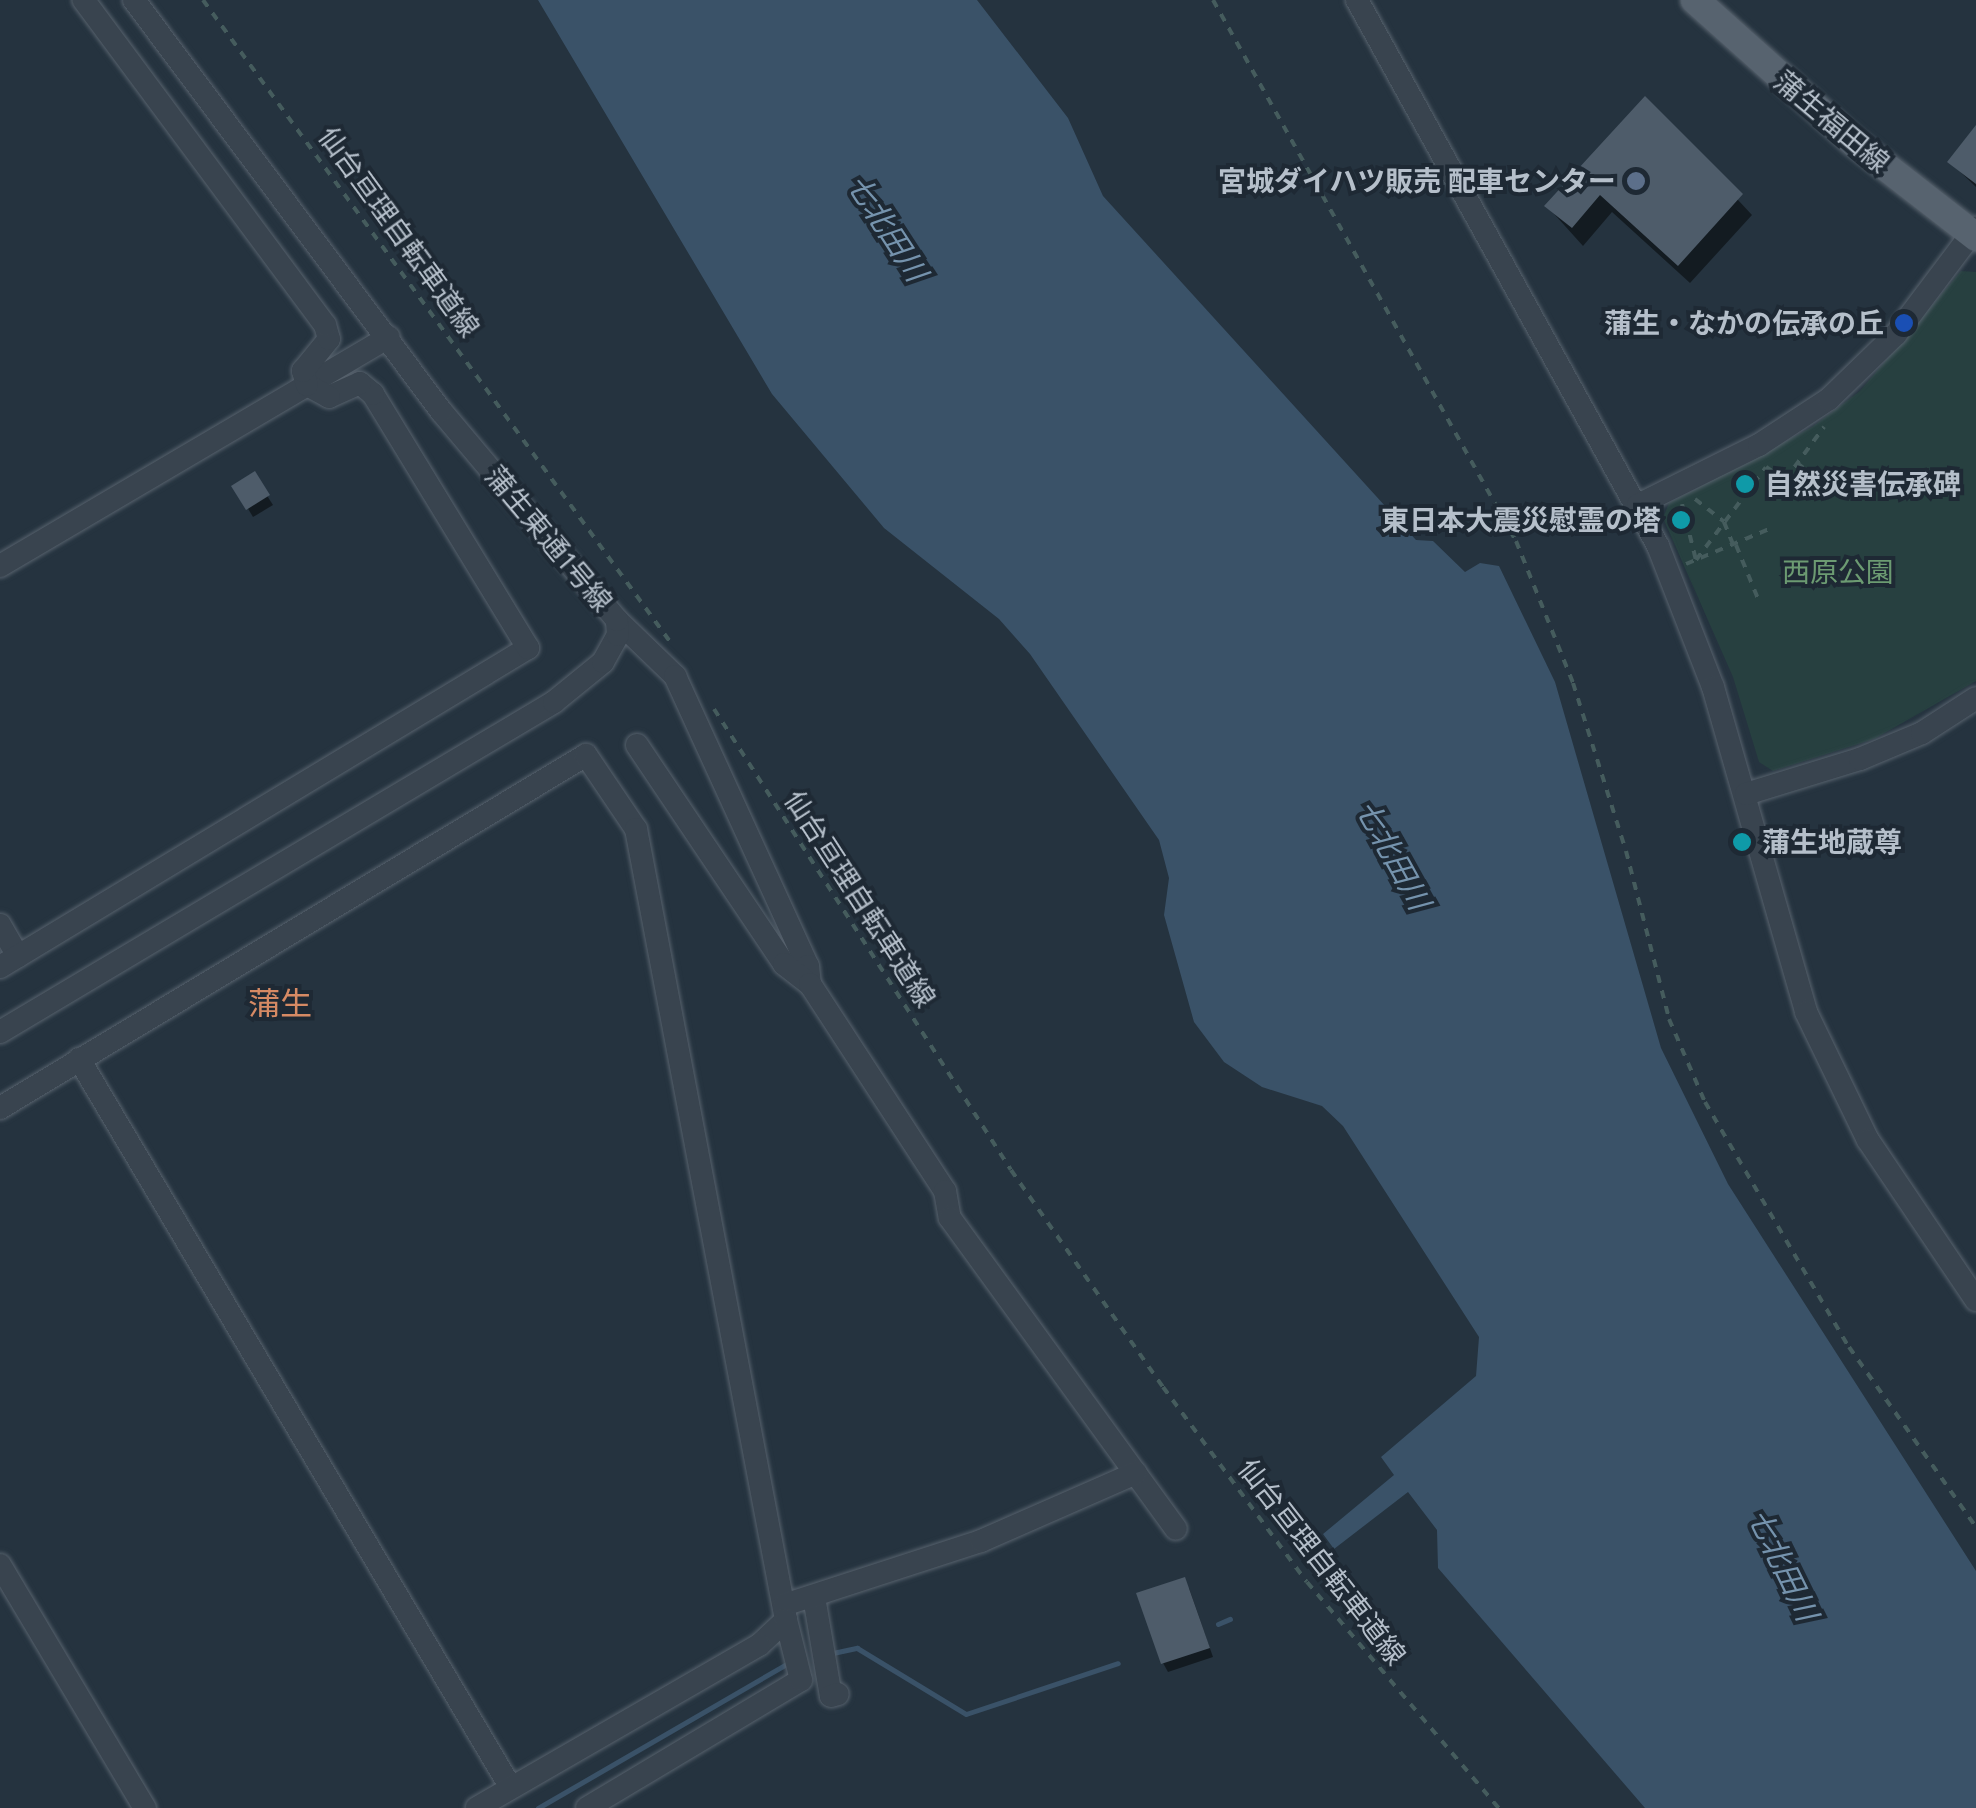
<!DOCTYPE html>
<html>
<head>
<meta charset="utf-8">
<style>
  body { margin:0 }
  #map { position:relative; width:1976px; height:1808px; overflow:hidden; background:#25333f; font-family:Figtree,"Noto Sans JP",sans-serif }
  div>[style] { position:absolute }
  .green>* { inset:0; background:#274040 }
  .water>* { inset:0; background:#3a5268 }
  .shadow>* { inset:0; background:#0007 }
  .stream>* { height:5px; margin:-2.5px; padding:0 2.5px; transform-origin:2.5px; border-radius:2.5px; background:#3a5268 }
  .building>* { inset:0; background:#4e5c6a }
  .path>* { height:4px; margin-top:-2px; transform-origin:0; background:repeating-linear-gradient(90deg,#455c5d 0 8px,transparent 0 16px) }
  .roads { filter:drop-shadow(0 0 2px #57626d) drop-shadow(0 0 2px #57626d) }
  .minor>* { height:22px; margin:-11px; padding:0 11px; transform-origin:11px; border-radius:11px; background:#39444f }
  .major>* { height:28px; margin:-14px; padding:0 14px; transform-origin:14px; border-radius:14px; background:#57636f }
  .dots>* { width:28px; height:28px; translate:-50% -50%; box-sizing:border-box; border:5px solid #1e2934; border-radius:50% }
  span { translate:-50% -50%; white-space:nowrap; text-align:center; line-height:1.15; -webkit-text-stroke:8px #1e2934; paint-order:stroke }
  .street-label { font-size:28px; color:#b5bfca }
  .poi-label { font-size:28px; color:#b5bfca; font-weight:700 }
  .right { translate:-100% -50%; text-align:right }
  .left { translate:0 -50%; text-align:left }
  .park-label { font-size:28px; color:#6c9b72 }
  .water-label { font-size:30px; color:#7593ad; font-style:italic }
  .quarter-label { font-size:32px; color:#d68a64 }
</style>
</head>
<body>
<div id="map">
  <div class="green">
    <div style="clip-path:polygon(1961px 271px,1976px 272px,1976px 681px,1874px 739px,1773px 771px,1759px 762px,1733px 677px,1663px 518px,1669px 503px,1812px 427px,1860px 391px)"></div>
  </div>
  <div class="water">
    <div style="clip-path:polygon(538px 0,977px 0,1068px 118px,1103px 196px,1416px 540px,1433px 541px,1465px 572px,1480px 563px,1499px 566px,1555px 682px,1661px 1048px,1728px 1184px,1976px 1571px,1976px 1808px,1645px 1808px,1438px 1568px,1437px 1530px,1408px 1492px,1334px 1549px,1323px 1534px,1394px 1475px,1381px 1457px,1476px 1376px,1479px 1337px,1343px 1126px,1322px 1106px,1262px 1087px,1224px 1062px,1194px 1022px,1164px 915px,1169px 878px,1159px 840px,1030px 654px,999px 619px,884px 528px,772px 394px)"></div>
  </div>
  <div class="shadow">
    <div style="clip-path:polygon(1645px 100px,1752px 215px,1690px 283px,1612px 212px,1583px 246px,1547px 206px)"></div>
    <div style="clip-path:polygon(1976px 144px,1976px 187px,1950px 162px)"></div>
    <div style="clip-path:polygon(254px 475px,273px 505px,253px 517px,235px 487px)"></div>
    <div style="clip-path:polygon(1189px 1588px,1213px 1657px,1168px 1672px,1163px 1663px)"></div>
  </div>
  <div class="stream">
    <div style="left:1218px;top:1624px;width:13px;rotate:-23deg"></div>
    <div style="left:828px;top:1654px;width:30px;rotate:-12deg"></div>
    <div style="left:857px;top:1648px;width:127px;rotate:31.2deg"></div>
    <div style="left:966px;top:1714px;width:160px;rotate:-18.5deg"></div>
    <div style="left:538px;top:1808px;width:289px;rotate:-30.1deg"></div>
  </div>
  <div class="building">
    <div style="clip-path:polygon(1645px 96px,1743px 194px,1678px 266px,1600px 195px,1572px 228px,1544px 206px)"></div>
    <div style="clip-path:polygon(1976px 125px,1976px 184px,1947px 162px)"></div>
    <div style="clip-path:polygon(255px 471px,270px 495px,246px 510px,231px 486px)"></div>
    <div style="clip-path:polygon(1185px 1577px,1210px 1648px,1161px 1664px,1136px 1593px)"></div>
  </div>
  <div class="path">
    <div style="left:203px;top:0;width:795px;rotate:53.95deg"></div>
    <div style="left:1213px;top:0;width:620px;rotate:60.75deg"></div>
    <div style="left:1516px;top:541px;width:153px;rotate:68.1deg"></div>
    <div style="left:1573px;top:683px;width:176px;rotate:72.5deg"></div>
    <div style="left:1626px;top:851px;width:173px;rotate:75.6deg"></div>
    <div style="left:1669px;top:1019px;width:90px;rotate:66.6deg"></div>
    <div style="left:1705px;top:1102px;width:284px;rotate:59.6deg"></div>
    <div style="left:1849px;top:1347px;width:220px;rotate:54.8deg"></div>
    <div style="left:1797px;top:463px;width:51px;rotate:37.1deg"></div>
    <div style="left:1695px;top:499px;width:37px;rotate:38deg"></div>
    <div style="left:1724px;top:522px;width:24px;rotate:68deg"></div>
    <div style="left:1682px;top:504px;width:58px;rotate:76deg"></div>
    <div style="left:1736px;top:545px;width:61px;rotate:67.7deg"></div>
    <div style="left:1696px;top:560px;width:116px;rotate:-53deg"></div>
    <div style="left:1766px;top:467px;width:23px;rotate:34deg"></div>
    <div style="left:1785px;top:480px;width:66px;rotate:-53.7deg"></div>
    <div style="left:1686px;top:564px;width:95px;rotate:-22.8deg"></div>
    <div style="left:714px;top:709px;width:548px;rotate:57.21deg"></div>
    <div style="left:1011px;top:1170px;width:265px;rotate:55deg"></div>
    <div style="left:1163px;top:1387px;width:242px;rotate:53.6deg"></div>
    <div style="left:1307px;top:1582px;width:297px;rotate:49.7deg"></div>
  </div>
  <div class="roads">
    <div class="minor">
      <div style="left:1357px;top:0;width:623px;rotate:61.13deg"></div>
      <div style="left:1658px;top:546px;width:151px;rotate:68.7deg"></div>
      <div style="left:1713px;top:687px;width:338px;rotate:74deg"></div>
      <div style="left:1806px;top:1012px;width:142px;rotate:64.2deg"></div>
      <div style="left:1868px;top:1140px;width:193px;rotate:56deg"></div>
      <div style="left:1638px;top:505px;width:135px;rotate:-26.4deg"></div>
      <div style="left:1759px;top:445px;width:84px;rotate:-33.3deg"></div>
      <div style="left:1829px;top:399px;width:93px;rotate:-44.1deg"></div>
      <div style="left:1896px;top:334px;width:133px;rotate:-53deg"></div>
      <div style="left:0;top:566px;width:451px;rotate:-30.5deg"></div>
      <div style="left:617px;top:620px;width:81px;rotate:44deg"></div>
      <div style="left:675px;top:676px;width:319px;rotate:65.4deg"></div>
      <div style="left:808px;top:966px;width:18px;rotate:84deg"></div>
      <div style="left:637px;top:745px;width:264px;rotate:56.1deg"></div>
      <div style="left:784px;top:964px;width:33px;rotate:38deg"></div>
      <div style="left:810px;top:984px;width:247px;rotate:56.9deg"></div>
      <div style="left:945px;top:1191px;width:27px;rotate:80deg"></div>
      <div style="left:950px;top:1218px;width:384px;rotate:54deg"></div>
      <div style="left:1746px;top:794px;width:119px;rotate:-17.1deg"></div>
      <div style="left:1860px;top:759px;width:67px;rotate:-22.8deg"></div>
      <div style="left:1922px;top:733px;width:64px;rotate:-32.9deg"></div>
      <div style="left:0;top:925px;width:36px;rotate:60deg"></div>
      <div style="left:0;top:967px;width:617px;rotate:-31.14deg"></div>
      <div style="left:528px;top:648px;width:298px;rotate:-121.4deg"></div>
      <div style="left:373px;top:394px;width:17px;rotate:-140deg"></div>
      <div style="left:360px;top:383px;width:34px;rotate:156deg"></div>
      <div style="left:329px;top:397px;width:25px;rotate:-151deg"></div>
      <div style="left:307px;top:385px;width:15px;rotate:-106deg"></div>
      <div style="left:303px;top:371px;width:41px;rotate:-50.9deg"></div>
      <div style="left:329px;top:339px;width:15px;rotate:-106deg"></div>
      <div style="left:325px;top:325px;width:405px;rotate:-126.6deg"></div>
      <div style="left:0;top:1032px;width:645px;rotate:-30.78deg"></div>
      <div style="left:554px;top:702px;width:63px;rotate:-39.2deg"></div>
      <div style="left:603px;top:662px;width:31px;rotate:-61deg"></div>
      <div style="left:618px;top:635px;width:15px;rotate:-94deg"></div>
      <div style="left:617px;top:620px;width:273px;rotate:-130.1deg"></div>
      <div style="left:441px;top:411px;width:513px;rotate:-126.76deg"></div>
      <div style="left:79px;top:1059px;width:847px;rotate:59.35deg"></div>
      <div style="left:0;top:1108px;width:684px;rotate:-31.06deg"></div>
      <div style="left:586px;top:755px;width:89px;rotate:56deg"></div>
      <div style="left:636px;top:829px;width:805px;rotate:79.26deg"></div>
      <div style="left:786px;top:1620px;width:37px;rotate:137deg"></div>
      <div style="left:759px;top:1645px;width:326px;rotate:150deg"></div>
      <div style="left:0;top:1565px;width:283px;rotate:59.2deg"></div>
      <div style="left:814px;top:1597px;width:100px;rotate:80.3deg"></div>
      <div style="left:831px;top:1696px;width:7px;rotate:-16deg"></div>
      <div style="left:784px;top:1605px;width:207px;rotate:-18deg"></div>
      <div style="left:981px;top:1541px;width:169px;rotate:-23.7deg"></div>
      <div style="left:587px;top:1808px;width:249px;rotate:-30.9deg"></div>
      <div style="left:801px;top:1680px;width:62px;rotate:-104deg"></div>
    </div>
    <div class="major">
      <div style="left:1695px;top:0;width:213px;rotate:41.8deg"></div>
      <div style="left:1854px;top:142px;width:155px;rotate:37.9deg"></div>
    </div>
  </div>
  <div class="dots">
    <div style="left:1636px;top:181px;background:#5c6f8a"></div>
    <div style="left:1904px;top:323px;background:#1a4fb4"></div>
    <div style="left:1745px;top:484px;background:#0f9aa8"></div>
    <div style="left:1681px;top:520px;background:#0f9aa8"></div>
    <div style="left:1742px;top:842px;background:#0f9aa8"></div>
  </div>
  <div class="street-label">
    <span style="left:1832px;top:122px;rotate:40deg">蒲生福田線</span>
    <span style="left:399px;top:232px;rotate:54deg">仙台亘理自転車道線</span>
    <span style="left:549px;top:539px;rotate:50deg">蒲生東通1号線</span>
    <span style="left:860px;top:899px;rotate:57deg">仙台亘理自転車道線</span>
    <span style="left:1322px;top:1562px;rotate:52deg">仙台亘理自転車道線</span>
  </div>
  <div class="poi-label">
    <span class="right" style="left:1616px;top:181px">宮城ダイハツ販売 配車センター</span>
    <span class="right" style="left:1884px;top:323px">蒲生・なかの伝承の丘</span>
    <span class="left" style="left:1765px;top:484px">自然災害伝承碑</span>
    <span class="right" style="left:1661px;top:520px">東日本大震災慰霊の塔</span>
    <span class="left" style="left:1762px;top:842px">蒲生地蔵尊</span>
  </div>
  <div class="park-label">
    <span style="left:1838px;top:572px">西原公園</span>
  </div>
  <div class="water-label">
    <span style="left:886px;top:228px;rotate:57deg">七北田川</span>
    <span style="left:1392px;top:855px;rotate:61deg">七北田川</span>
    <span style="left:1782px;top:1565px;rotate:64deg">七北田川</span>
  </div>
  <div class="quarter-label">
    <span style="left:280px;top:1004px">蒲生</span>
  </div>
</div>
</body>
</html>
